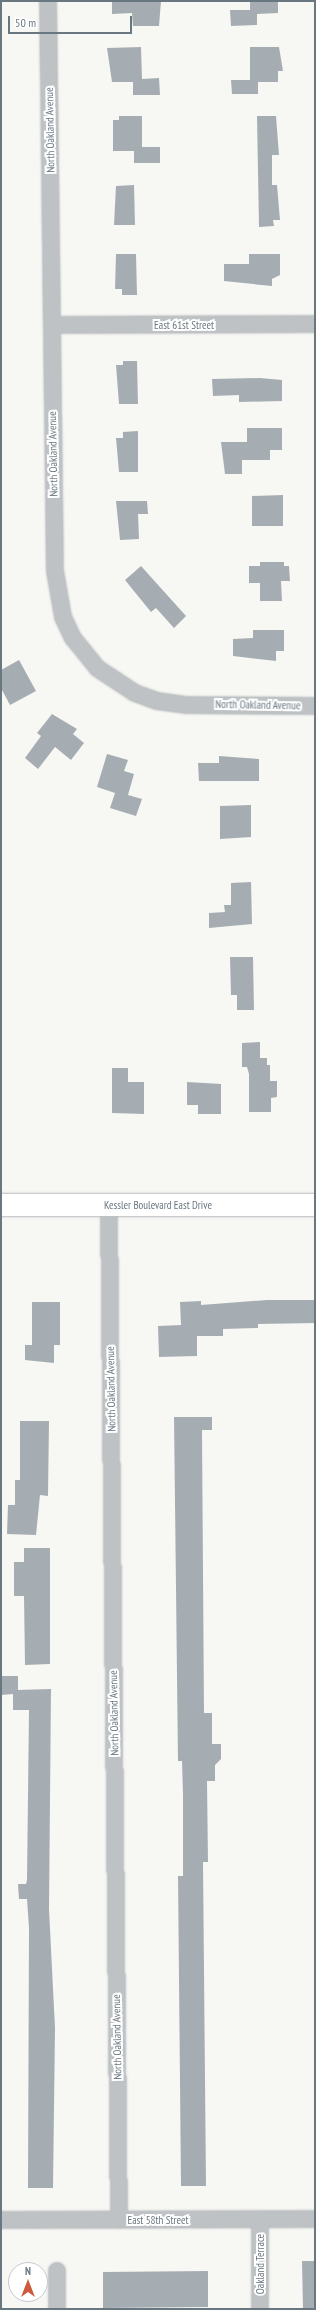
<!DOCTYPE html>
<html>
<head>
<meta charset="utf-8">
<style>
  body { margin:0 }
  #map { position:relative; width:316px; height:2310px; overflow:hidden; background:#f7f7f4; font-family:"PT Sans Narrow",sans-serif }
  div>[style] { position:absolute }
  .building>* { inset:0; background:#a6adb2 }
  .roads { filter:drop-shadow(0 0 1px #b2b6b9) drop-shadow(0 0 1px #b2b6b9) }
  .minor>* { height:16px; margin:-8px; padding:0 8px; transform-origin:8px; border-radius:8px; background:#bec2c5 }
  .primary>* { height:22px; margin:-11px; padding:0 11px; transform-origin:11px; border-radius:11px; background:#fff }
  span { translate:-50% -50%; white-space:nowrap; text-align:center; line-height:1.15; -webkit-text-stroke:4px #fff; paint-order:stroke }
  .street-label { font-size:11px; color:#697781 }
  .frame { position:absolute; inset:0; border:2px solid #697781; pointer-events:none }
  .north { position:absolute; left:8px; top:2262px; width:40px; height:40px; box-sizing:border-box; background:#fff; border:1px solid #c3c9cd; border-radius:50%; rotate:0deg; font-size:11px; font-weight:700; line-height:16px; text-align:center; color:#697781 }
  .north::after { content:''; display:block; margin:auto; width:14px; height:18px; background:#ce5a3d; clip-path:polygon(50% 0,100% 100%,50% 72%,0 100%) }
  .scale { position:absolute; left:8px; top:16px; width:124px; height:18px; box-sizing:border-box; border:2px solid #697781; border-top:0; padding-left:5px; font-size:12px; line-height:14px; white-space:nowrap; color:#697781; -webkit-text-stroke:3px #fff; paint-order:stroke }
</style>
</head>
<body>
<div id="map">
  <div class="building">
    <div style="clip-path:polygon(112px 1px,161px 1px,159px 26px,133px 26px,132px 13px,112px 14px)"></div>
    <div style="clip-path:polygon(250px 1px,278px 1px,278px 13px,257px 14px,257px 25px,231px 26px,230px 10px,250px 10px)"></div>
    <div style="clip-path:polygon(141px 47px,142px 79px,159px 78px,160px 95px,133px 95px,133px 82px,112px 82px,107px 48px)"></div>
    <div style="clip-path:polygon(250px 47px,279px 47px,283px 71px,278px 71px,278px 82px,258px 82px,258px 94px,232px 94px,231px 80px,250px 80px)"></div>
    <div style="clip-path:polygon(119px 116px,142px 116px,142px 147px,160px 147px,160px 163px,134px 163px,134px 151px,113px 151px,113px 120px,119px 120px)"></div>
    <div style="clip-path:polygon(257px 116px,276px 116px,279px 155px,272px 155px,272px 185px,277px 185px,280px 220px,273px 220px,274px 226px,259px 227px)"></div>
    <div style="clip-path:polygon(134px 185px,135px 225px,114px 225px,116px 186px)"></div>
    <div style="clip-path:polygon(116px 254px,136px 254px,137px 295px,122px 295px,122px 289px,115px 289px)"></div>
    <div style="clip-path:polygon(249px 254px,280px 254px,280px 275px,272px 279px,272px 286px,224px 281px,224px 264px,249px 264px)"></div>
    <div style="clip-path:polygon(123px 361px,137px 361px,138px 404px,119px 404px,116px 365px,123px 365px)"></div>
    <div style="clip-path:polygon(260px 378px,282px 380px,282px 401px,239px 402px,239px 395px,213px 396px,212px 379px)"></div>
    <div style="clip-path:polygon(247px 428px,282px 428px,282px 450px,270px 450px,270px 460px,242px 460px,242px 474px,225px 474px,221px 442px,247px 442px)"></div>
    <div style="clip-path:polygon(138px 431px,138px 472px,119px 472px,116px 438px,123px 438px,123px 432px)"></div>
    <div style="clip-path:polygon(283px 495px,283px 526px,252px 526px,252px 496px)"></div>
    <div style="clip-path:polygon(116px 501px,147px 501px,148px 514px,138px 514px,139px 539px,120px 540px)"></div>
    <div style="clip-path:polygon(260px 562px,284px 562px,284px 566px,289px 566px,290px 581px,281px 581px,282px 601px,260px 601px,260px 583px,249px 583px,249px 566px,260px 566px)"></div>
    <div style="clip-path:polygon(141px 566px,186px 616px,174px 628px,156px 608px,151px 612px,125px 580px)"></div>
    <div style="clip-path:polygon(253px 630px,284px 630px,284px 651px,276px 651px,276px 661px,233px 656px,233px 639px,253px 638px)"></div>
    <div style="clip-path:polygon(19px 660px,36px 691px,10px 705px,1px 688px,1px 670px)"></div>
    <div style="clip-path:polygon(52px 714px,77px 729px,73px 734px,84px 743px,71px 760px,55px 747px,38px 769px,25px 758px,41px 736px,37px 733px)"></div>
    <div style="clip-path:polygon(107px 754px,128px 760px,124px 771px,134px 774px,128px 795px,142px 799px,136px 816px,110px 808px,115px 793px,97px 787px)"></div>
    <div style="clip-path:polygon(219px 756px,259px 759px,259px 781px,199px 781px,198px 763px,219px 763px)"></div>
    <div style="clip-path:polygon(251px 805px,251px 837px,220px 839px,220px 806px)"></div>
    <div style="clip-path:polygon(251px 882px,252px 924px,209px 928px,209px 913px,225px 912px,224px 905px,231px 905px,231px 883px)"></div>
    <div style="clip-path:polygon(230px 957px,253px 957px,254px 1010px,237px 1010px,237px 995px,231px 995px)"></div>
    <div style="clip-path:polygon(260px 1042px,260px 1058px,267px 1058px,267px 1065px,270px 1065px,270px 1081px,277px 1081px,277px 1097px,271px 1098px,271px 1112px,249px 1112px,249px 1074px,247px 1067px,242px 1067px,242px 1043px)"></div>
    <div style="clip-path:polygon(112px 1068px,128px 1068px,128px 1082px,144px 1082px,144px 1114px,112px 1113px)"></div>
    <div style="clip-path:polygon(187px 1082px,221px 1084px,221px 1114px,198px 1114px,198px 1105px,187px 1105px)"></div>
    <div style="clip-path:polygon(267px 1300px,315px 1300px,315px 1323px,258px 1324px,258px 1328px,223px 1329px,223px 1336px,197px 1336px,197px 1356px,159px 1357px,158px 1326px,181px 1325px,180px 1302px,201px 1301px,201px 1305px)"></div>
    <div style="clip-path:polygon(32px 1302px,60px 1302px,60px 1345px,54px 1345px,54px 1363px,25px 1360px,25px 1345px,32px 1345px)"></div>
    <div style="clip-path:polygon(174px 1417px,212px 1417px,212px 1430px,202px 1430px,204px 1713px,212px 1713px,212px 1744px,221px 1744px,221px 1759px,215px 1765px,215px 1781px,207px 1781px,208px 1862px,203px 1862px,206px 2186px,181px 2186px,178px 1876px,183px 1876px,183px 1795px,182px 1761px,178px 1761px)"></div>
    <div style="clip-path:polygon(20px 1421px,49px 1421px,48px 1496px,40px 1495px,36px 1535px,7px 1534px,8px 1505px,15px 1505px,15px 1480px,20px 1480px)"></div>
    <div style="clip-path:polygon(24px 1548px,50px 1548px,50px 1664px,25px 1665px,24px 1596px,14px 1596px,14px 1562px,24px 1562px)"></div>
    <div style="clip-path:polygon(1px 1676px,18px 1676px,18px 1690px,51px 1689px,49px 1909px,55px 2028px,53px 2188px,28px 2188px,29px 1928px,27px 1899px,19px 1899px,18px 1884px,26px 1884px,27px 1880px,29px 1710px,13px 1710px,13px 1694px,1px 1695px)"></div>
    <div style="clip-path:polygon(302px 2261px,315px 2261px,315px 2309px,303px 2309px)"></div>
    <div style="clip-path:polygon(208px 2271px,208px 2307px,103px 2308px,103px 2272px)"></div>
  </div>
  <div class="roads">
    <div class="minor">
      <div style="left:48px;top:1px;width:570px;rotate:89.3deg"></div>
      <div style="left:55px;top:571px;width:47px;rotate:80.1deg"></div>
      <div style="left:63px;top:617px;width:23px;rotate:65deg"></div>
      <div style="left:73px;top:638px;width:38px;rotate:51deg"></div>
      <div style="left:97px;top:668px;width:45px;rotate:33.3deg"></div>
      <div style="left:135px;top:693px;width:23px;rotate:20deg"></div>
      <div style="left:157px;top:701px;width:30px;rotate:8deg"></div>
      <div style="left:187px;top:705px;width:128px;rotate:0.4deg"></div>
      <div style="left:52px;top:325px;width:263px;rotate:-0.2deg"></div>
      <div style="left:109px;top:1205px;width:1015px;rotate:89.44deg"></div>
      <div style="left:260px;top:2219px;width:90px;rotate:90deg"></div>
      <div style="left:1px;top:2220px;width:314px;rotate:-0.2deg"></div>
      <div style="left:57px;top:2271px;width:38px;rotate:90deg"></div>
    </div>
    <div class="primary">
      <div style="left:1px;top:1205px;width:314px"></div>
    </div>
  </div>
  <div class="street-label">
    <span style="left:50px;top:130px;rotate:-91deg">North Oakland Avenue</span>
    <span style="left:184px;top:325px">East 61st Street</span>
    <span style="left:53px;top:454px;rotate:-91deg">North Oakland Avenue</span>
    <span style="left:258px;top:705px;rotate:1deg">North Oakland Avenue</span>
    <span style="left:158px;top:1205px">Kessler Boulevard East Drive</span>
    <span style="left:111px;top:1389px;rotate:-91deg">North Oakland Avenue</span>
    <span style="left:114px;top:1713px;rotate:-91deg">North Oakland Avenue</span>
    <span style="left:117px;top:2037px;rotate:-91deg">North Oakland Avenue</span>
    <span style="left:158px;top:2220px">East 58th Street</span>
    <span style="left:260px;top:2264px;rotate:-90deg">Oakland Terrace</span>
  </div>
  <div class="frame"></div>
  <div class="north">N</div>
  <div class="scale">50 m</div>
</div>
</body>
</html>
